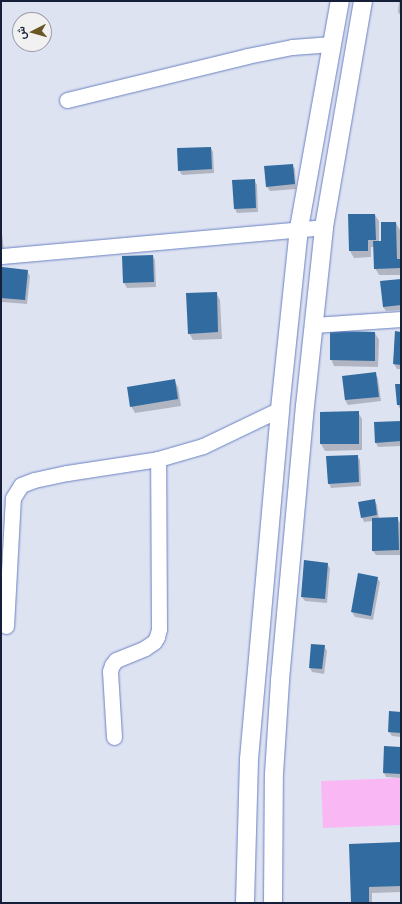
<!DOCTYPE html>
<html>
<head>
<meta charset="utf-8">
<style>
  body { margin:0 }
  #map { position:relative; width:402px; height:904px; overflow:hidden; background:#dee3f2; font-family:"Crimson Pro",Vazirmatn,serif }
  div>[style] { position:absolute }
  .green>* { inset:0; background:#f9b8f4 }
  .shadow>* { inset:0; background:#0003 }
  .building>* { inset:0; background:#316b9f }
  .roads { filter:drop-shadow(0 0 1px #6b82c3) drop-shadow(0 0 1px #6b82c3) }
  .minor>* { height:15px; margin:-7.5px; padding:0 7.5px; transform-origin:7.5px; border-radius:7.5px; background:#fff }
  .major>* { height:18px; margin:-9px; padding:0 9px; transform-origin:9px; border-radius:9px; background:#fff }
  span { translate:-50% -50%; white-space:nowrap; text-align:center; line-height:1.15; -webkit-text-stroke:4px #f1f1f1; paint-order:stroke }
  .frame { position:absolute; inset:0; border:2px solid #161f39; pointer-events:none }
  .north { position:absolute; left:12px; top:12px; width:40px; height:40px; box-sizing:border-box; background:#f1f1f1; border:1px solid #999da7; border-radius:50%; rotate:264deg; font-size:11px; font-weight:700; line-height:16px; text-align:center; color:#161f39 }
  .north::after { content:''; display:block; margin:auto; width:14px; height:18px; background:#6a5725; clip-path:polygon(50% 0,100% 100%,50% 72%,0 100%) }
</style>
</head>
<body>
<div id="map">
  <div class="green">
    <div style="clip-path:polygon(401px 778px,401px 825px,323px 828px,321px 781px)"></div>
  </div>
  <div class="shadow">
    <div style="clip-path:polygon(399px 1px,401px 1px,401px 16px,398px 12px)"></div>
    <div style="clip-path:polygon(211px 148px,213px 152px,214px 173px,182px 175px,179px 170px)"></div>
    <div style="clip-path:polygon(292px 165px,295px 169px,296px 189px,270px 191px,267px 187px)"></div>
    <div style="clip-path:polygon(254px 180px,257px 185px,258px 212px,237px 213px,235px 209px)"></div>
    <div style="clip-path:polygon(375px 215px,379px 221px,379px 242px,382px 242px,396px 223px,400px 230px,401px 275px,379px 275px,375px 268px,374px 247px,371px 247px,371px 257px,354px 258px,350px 251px)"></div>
    <div style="clip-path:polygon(1px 225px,4px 251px,1px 252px)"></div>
    <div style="clip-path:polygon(153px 256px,155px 260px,156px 287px,127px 288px,124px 283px,123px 257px)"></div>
    <div style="clip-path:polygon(3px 268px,27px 271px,30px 276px,27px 304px,2px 302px)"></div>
    <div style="clip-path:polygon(401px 280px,401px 310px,386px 311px,383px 307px)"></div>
    <div style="clip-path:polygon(216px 293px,220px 300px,222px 339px,193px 340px,189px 333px)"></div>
    <div style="clip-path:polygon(375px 333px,379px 340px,378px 367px,334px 366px,331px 359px)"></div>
    <div style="clip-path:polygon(401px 333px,401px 369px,397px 369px,394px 364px)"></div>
    <div style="clip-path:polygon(375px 374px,378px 378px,381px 401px,348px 405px,345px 400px,343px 377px)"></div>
    <div style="clip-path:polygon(174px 380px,178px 387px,181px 406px,135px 413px,131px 406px)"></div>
    <div style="clip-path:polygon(401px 385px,401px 409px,400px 409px,398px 405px)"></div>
    <div style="clip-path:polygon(358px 412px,362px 419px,362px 450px,325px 451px,321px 444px)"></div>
    <div style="clip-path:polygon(401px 422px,401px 446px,378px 447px,376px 443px)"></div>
    <div style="clip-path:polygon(357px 456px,360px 460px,361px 486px,331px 488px,329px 483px)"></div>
    <div style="clip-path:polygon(374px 500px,377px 505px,379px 519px,397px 518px,400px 523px,401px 555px,376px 555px,373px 551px,373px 521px,364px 522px,362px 517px)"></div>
    <div style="clip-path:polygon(327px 564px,330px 568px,327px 603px,305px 601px,302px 597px)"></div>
    <div style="clip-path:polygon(377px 578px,380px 582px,373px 620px,355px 617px,352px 612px)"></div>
    <div style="clip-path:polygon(324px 646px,327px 651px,324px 674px,312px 672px,310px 668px)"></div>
    <div style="clip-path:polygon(401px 713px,401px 737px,392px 736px,389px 732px)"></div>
    <div style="clip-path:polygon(401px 748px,401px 778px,386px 777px,384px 773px)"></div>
    <div style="clip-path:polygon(401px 843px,401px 892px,372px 893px,372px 903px,352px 903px)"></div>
  </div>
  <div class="building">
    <div style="clip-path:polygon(211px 147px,212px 169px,178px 171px,177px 148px)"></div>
    <div style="clip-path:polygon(293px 164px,295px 184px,266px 187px,264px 166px)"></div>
    <div style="clip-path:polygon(255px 179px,256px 208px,234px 209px,232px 180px)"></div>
    <div style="clip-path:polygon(348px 214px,375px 214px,376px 240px,368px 240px,368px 251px,349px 251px)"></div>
    <div style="clip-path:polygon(381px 222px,396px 222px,397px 259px,401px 259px,401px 268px,374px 269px,373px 241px,381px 241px)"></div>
    <div style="clip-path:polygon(153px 255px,154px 282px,123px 283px,122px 256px)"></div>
    <div style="clip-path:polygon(2px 267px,28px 270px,25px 300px,1px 298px)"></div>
    <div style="clip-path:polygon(401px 279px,401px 305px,383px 307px,380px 281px)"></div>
    <div style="clip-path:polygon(217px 292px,218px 332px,188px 334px,186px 293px)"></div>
    <div style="clip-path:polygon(330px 331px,375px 332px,375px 361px,330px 360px)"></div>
    <div style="clip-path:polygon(395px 331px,401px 332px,401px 365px,393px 364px)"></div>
    <div style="clip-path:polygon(376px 372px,379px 397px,345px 400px,342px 376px)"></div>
    <div style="clip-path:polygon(175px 379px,178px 399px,130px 407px,127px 387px)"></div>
    <div style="clip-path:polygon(395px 384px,401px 384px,401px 405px,397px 405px)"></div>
    <div style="clip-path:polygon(359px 411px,359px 444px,320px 444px,320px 412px)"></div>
    <div style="clip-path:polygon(401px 421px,401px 441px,375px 443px,374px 422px)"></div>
    <div style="clip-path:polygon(358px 455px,359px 482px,328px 484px,326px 456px)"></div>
    <div style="clip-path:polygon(375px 499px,377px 515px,361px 518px,358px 502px)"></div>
    <div style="clip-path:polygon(398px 517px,399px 550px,372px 551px,372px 518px)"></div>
    <div style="clip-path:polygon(304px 560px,328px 563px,325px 599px,301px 597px)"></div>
    <div style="clip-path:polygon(358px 573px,378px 577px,371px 616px,351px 612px)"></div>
    <div style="clip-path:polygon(311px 644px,325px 645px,322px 669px,309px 668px)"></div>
    <div style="clip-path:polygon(389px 711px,401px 712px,401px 733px,388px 732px)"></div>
    <div style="clip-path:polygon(384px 746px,401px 747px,401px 774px,383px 773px)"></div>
    <div style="clip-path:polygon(401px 842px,401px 886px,369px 887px,369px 903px,351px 903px,349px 844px)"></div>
  </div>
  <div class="roads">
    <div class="minor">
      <div style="left:67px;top:100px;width:185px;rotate:-13.7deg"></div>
      <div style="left:247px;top:56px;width:46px;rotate:-11.3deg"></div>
      <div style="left:292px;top:47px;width:40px;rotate:-4.3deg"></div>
      <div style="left:1px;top:256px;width:324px;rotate:-5.1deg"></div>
      <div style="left:314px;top:325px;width:87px;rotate:-3.9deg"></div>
      <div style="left:6px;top:626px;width:128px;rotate:-86.9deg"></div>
      <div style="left:13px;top:498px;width:15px;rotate:-58deg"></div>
      <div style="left:21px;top:485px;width:14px;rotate:-21deg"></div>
      <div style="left:34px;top:480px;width:34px;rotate:-12deg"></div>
      <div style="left:67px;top:473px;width:92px;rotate:-8.7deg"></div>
      <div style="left:158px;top:459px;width:47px;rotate:-16.1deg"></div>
      <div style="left:203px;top:446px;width:85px;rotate:-25.7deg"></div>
      <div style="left:114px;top:737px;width:66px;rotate:-93.5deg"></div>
      <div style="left:110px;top:671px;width:6px;rotate:-72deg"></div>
      <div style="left:112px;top:665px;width:6px;rotate:-51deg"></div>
      <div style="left:116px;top:660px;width:31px;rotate:-22deg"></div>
      <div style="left:145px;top:648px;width:11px;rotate:-34deg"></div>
      <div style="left:154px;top:642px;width:6px;rotate:-59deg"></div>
      <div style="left:157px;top:637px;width:8px;rotate:-76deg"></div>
      <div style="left:159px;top:629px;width:170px;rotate:-90.3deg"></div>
    </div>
    <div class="major">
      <div style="left:245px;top:903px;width:144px;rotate:-88.4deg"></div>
      <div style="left:249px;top:759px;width:351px;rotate:-84.9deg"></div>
      <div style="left:280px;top:409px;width:182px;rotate:-84deg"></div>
      <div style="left:299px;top:228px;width:231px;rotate:-79.8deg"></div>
      <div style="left:273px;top:903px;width:129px;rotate:-89.6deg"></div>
      <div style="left:274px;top:774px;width:94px;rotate:-86.3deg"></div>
      <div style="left:280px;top:680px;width:275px;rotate:-84.8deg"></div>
      <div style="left:305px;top:406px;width:180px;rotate:-83.9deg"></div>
      <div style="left:324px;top:227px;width:229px;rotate:-80.2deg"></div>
    </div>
  </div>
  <div class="frame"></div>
  <div class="north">ش</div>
</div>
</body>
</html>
